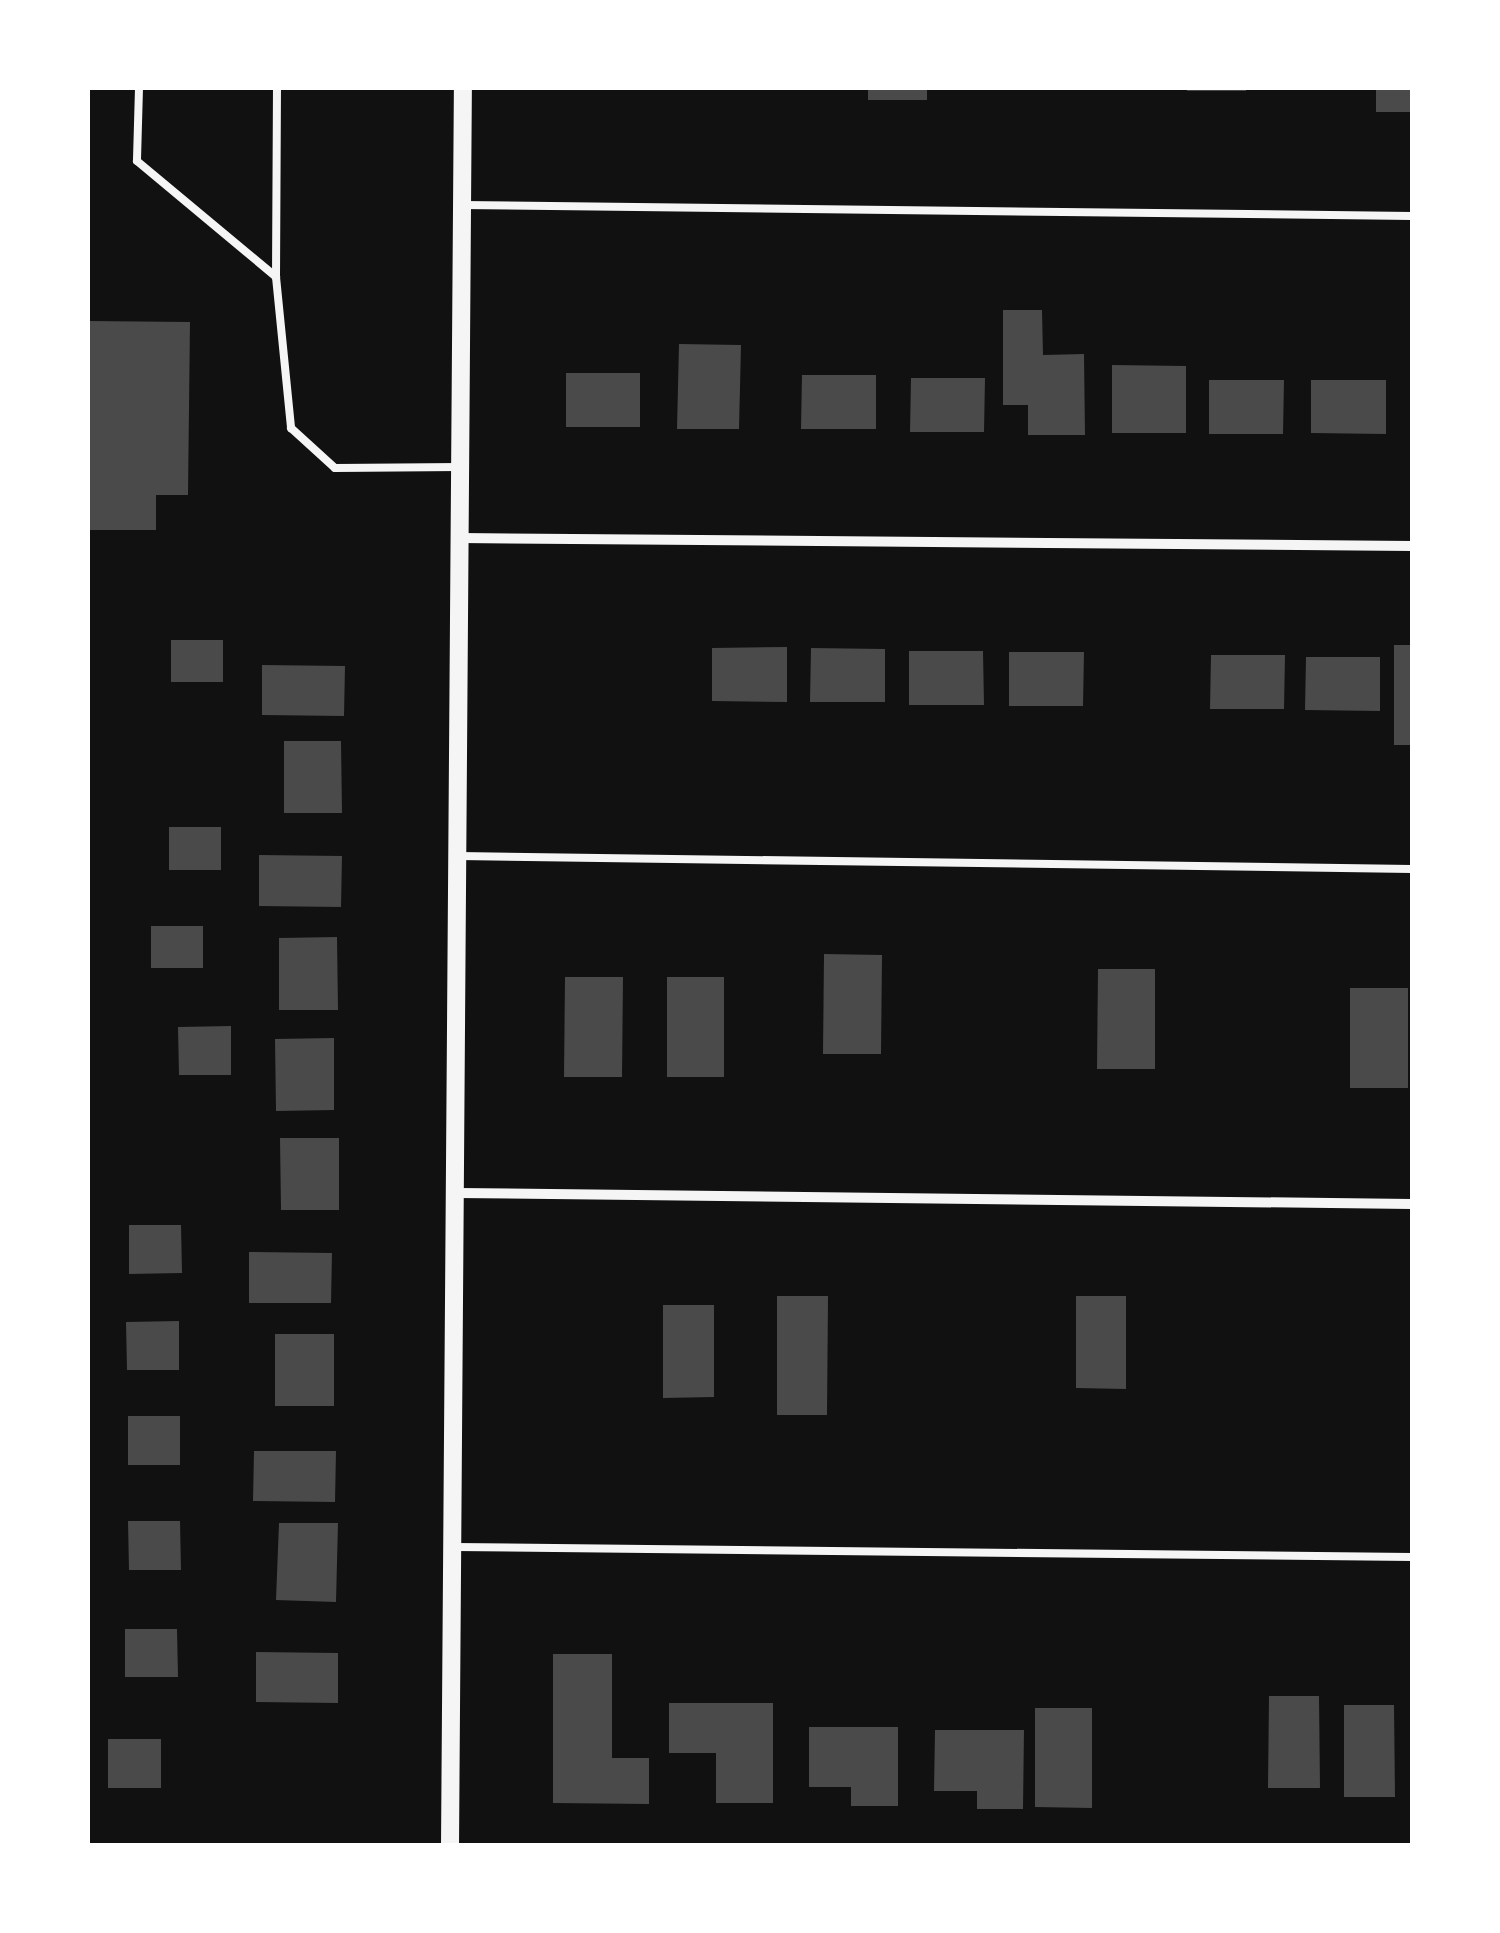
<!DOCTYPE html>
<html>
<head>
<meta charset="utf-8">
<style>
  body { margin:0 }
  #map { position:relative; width:1500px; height:1933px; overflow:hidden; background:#111; font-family:"Titillium Web",sans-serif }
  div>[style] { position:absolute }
  .building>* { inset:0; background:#4a4a4a }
  .service>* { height:8px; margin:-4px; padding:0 4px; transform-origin:4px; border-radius:4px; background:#f5f5f5 }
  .minor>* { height:10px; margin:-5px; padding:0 5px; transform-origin:5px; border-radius:5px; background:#f5f5f5 }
  .tertiary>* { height:18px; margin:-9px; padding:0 9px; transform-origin:9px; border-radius:9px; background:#f5f5f5 }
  span { translate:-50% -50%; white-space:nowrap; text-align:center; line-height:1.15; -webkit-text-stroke:10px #fff; paint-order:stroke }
  .frame { position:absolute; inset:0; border:90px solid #fff; pointer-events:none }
</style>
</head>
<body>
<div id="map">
  <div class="building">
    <div style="clip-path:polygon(868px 88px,927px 88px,927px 100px,868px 100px)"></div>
    <div style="clip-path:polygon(1187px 88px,1246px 88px,1246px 91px,1187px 91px)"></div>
    <div style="clip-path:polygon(1376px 88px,1412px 88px,1412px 112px,1376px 112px)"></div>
    <div style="clip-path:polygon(1003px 310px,1042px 310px,1043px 355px,1084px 354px,1085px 435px,1028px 435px,1028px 405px,1003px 405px)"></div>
    <div style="clip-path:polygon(88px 321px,190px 322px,188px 495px,156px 495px,156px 530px,88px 530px)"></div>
    <div style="clip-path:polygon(679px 344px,741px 345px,739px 429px,677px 429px)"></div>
    <div style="clip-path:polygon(1112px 365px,1186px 366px,1186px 433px,1112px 433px)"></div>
    <div style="clip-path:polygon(566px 373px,640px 373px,640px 427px,566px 427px)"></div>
    <div style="clip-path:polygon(802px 375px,876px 375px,876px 429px,801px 429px)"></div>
    <div style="clip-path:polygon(911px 378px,985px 378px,984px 432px,910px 432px)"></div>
    <div style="clip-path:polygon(1209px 380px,1284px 380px,1283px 434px,1209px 434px)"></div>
    <div style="clip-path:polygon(1311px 380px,1386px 380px,1386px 434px,1311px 433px)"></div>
    <div style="clip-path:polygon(171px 640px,223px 640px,223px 682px,171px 682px)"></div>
    <div style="clip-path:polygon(1394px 645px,1412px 645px,1412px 745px,1394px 745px)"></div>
    <div style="clip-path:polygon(787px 647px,787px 702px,712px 701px,712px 648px)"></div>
    <div style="clip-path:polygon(811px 648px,885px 649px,885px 702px,810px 702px)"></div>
    <div style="clip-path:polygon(909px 651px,983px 651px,984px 705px,909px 705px)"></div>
    <div style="clip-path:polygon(1009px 652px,1084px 652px,1083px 706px,1009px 706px)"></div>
    <div style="clip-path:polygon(1211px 655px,1285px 655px,1284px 709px,1210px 709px)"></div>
    <div style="clip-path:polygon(1306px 657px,1380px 657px,1380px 711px,1305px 710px)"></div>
    <div style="clip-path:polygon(262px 665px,345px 666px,344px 716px,262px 715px)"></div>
    <div style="clip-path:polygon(284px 741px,341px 741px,342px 813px,284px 813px)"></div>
    <div style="clip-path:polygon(169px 827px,221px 827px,221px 870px,169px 870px)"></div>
    <div style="clip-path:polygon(259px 855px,342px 856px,341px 907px,259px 906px)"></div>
    <div style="clip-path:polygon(151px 926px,203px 926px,203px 968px,151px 968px)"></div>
    <div style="clip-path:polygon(337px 937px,338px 1010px,279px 1010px,279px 938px)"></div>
    <div style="clip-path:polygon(824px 954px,882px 955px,881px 1054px,823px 1054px)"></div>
    <div style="clip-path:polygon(1098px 969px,1155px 969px,1155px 1069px,1097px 1069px)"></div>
    <div style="clip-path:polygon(565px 977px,623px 977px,622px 1077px,564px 1077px)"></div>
    <div style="clip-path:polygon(667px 977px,724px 977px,724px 1077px,667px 1077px)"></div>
    <div style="clip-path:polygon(1350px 988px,1408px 988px,1408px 1088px,1350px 1088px)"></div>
    <div style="clip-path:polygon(231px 1026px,231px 1075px,179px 1075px,178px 1027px)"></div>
    <div style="clip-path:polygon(334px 1038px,334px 1110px,276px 1111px,275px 1039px)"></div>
    <div style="clip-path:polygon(280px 1138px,339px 1138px,339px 1210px,281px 1210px)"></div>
    <div style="clip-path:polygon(129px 1225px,181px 1225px,182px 1273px,129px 1274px)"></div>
    <div style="clip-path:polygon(249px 1252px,332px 1253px,331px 1303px,249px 1303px)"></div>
    <div style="clip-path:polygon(777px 1296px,828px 1296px,827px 1415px,777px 1415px)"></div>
    <div style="clip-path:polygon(1076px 1296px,1126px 1296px,1126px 1389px,1076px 1388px)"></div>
    <div style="clip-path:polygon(663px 1305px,714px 1305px,714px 1397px,663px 1398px)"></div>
    <div style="clip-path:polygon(179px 1321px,179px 1370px,127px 1370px,126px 1322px)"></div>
    <div style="clip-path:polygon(275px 1334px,334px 1334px,334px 1406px,275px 1406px)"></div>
    <div style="clip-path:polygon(128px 1416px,180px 1416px,180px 1465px,128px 1465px)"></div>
    <div style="clip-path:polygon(254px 1451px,336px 1451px,335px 1502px,253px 1501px)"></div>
    <div style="clip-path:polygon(128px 1521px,180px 1521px,181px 1570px,129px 1570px)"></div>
    <div style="clip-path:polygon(279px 1523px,338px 1523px,336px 1602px,276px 1600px)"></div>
    <div style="clip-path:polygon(125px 1629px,177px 1629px,178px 1677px,125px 1677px)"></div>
    <div style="clip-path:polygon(256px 1652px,338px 1653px,338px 1703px,256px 1702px)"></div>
    <div style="clip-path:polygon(553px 1654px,612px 1654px,612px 1758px,649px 1758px,649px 1804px,553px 1803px)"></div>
    <div style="clip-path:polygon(1269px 1696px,1319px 1696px,1320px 1788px,1268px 1788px)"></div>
    <div style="clip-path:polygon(669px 1703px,773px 1703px,773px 1803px,716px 1803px,716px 1753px,669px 1753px)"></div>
    <div style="clip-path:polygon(1344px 1705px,1394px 1705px,1395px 1797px,1344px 1797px)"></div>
    <div style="clip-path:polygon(1035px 1708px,1092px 1708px,1092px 1808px,1035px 1807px)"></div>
    <div style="clip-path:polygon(809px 1727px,898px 1727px,898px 1806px,851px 1806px,851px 1787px,809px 1787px)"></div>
    <div style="clip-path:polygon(935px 1730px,1024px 1730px,1023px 1809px,977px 1809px,977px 1791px,934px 1791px)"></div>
    <div style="clip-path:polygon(108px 1739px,161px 1739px,161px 1788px,108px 1788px)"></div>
  </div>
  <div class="service">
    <div style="left:139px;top:88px;width:73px;rotate:91.6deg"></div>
    <div style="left:137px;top:161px;width:181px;rotate:39.8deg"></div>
    <div style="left:276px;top:277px;width:152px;rotate:84.3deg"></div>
    <div style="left:291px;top:428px;width:59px;rotate:42.3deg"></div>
    <div style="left:335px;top:468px;width:125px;rotate:-0.5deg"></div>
    <div style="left:462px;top:205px;width:950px;rotate:0.66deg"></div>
    <div style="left:276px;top:277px;width:189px;rotate:-89.7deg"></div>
    <div style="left:459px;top:856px;width:953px;rotate:0.78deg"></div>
    <div style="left:455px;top:1547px;width:957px;rotate:0.6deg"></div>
  </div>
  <div class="minor">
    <div style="left:460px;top:538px;width:952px;rotate:0.48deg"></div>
    <div style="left:458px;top:1193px;width:954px;rotate:0.66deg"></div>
  </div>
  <div class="tertiary">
    <div style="left:450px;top:1846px;width:1758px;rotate:-89.58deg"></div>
  </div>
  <div class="frame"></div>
</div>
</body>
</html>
